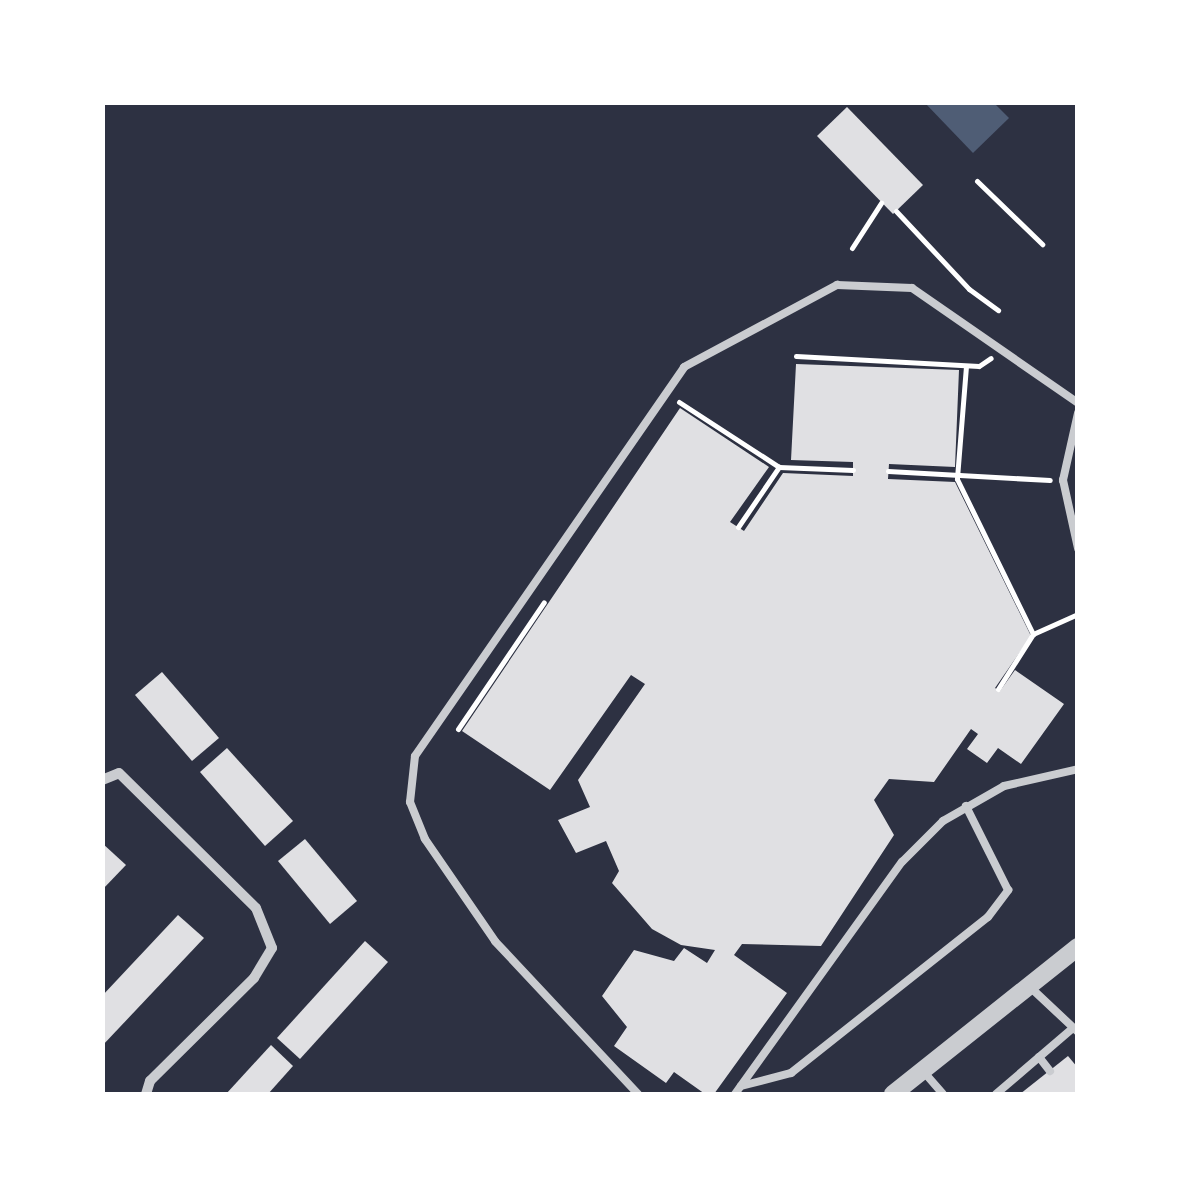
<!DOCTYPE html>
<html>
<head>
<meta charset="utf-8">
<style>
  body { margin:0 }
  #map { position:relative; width:1180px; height:1197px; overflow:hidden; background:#2d3142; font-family:"IBM Plex Sans",sans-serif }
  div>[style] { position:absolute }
  .water>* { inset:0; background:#4f5d75 }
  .building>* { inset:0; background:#e0e0e3 }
  .path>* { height:5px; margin:-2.5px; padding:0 2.5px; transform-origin:2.5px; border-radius:2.5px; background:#fff }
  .service>* { height:8px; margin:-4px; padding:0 4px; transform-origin:4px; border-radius:4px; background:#caccd0 }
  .minor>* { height:10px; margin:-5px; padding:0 5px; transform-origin:5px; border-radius:5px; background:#caccd0 }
  .tertiary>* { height:18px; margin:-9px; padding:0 9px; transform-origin:9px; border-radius:9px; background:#caccd0 }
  span { translate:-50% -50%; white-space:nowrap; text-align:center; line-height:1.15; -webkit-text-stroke:10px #fff; paint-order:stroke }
  .frame { position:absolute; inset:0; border:105px solid #fff; pointer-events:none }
</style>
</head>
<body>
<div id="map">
  <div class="water">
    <div style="clip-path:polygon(925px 103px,994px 103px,1009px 118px,973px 153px)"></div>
  </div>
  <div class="building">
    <div style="clip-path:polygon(847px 107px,923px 185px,893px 214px,817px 136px)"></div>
    <div style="clip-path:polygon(796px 364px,959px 370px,955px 467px,889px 464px,888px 479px,955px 482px,1031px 636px,995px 688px,1000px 691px,1015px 670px,1064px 704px,1021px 764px,998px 748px,987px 763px,967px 749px,978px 734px,971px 729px,934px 782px,889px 779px,874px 800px,894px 835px,821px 946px,742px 944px,734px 955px,787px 993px,714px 1094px,705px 1094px,674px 1072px,666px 1083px,614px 1046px,627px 1027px,602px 996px,634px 950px,674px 961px,684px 948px,707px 963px,715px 950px,681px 945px,652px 929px,612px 883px,619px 871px,606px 841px,576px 853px,558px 820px,590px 807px,578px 780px,645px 684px,631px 675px,550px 790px,462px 731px,680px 408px,769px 467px,730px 522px,744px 531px,783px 473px,853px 476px,853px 462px,791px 460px)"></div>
    <div style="clip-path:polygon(162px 672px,219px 738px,192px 761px,135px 695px)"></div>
    <div style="clip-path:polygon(227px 748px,293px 821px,265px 846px,200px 772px)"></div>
    <div style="clip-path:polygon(305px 839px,357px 901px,330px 924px,278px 861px)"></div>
    <div style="clip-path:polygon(102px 843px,126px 865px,102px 890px)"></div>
    <div style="clip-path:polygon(178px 915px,204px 938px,102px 1046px,102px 996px)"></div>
    <div style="clip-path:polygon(365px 941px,388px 962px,300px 1059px,277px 1038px)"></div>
    <div style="clip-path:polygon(271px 1045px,293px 1066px,268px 1094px,226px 1094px)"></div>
    <div style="clip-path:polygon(1068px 1056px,1078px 1068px,1078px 1094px,1020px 1094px)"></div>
  </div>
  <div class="path">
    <div style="left:977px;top:181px;width:91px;rotate:44.1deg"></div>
    <div style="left:896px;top:211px;width:107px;rotate:46.9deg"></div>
    <div style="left:969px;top:289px;width:36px;rotate:36deg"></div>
    <div style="left:852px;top:248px;width:54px;rotate:-57.2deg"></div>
    <div style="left:796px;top:356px;width:183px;rotate:3.1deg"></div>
    <div style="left:979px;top:366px;width:14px;rotate:-34deg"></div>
    <div style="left:966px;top:366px;width:113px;rotate:94.6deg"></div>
    <div style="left:957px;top:479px;width:173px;rotate:63.9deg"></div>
    <div style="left:1033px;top:634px;width:49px;rotate:-24deg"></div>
    <div style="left:679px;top:402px;width:119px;rotate:33deg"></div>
    <div style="left:888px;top:471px;width:162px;rotate:3.2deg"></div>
    <div style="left:738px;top:527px;width:73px;rotate:-55.7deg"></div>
    <div style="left:779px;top:467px;width:74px;rotate:2.3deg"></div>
    <div style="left:998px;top:689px;width:65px;rotate:-57.5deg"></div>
    <div style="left:458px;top:729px;width:153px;rotate:-55.9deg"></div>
  </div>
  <div class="service">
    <div style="left:1078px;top:413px;width:69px;rotate:102.6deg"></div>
    <div style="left:1063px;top:480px;width:70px;rotate:77.6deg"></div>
    <div style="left:1030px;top:987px;width:66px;rotate:43.2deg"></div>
    <div style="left:1039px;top:1057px;width:18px;rotate:52deg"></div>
    <div style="left:923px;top:1071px;width:30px;rotate:49deg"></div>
    <div style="left:741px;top:1086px;width:52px;rotate:-14.6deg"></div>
    <div style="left:791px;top:1073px;width:251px;rotate:-38.4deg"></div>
    <div style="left:988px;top:917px;width:34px;rotate:-53deg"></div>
    <div style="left:1008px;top:890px;width:94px;rotate:-116.6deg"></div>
    <div style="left:638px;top:1094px;width:209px;rotate:-133.1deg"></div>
    <div style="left:495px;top:941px;width:124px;rotate:-124.5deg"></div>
    <div style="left:425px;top:839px;width:40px;rotate:-112deg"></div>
    <div style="left:410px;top:802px;width:46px;rotate:-83.8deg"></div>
    <div style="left:415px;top:756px;width:473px;rotate:-55.3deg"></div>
    <div style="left:684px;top:367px;width:174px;rotate:-28.2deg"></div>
    <div style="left:837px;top:285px;width:75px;rotate:2.3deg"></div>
    <div style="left:912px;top:288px;width:202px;rotate:34.7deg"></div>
    <div style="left:735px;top:1094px;width:286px;rotate:-54.3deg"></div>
    <div style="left:902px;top:862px;width:58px;rotate:-45deg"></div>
    <div style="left:943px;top:821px;width:70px;rotate:-29.8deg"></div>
    <div style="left:1004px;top:786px;width:76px;rotate:-12.9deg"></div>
    <div style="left:996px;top:1094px;width:101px;rotate:-40.6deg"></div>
  </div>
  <div class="minor">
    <div style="left:102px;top:780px;width:18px;rotate:-22deg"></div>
    <div style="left:119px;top:773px;width:192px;rotate:44.6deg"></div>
    <div style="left:256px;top:908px;width:43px;rotate:68.2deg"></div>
    <div style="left:272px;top:948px;width:35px;rotate:121deg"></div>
    <div style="left:254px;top:978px;width:146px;rotate:135.3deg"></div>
    <div style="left:150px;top:1081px;width:14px;rotate:107deg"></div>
  </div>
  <div class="tertiary">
    <div style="left:893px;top:1094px;width:236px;rotate:-38.5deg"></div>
  </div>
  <div class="frame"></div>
</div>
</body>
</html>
